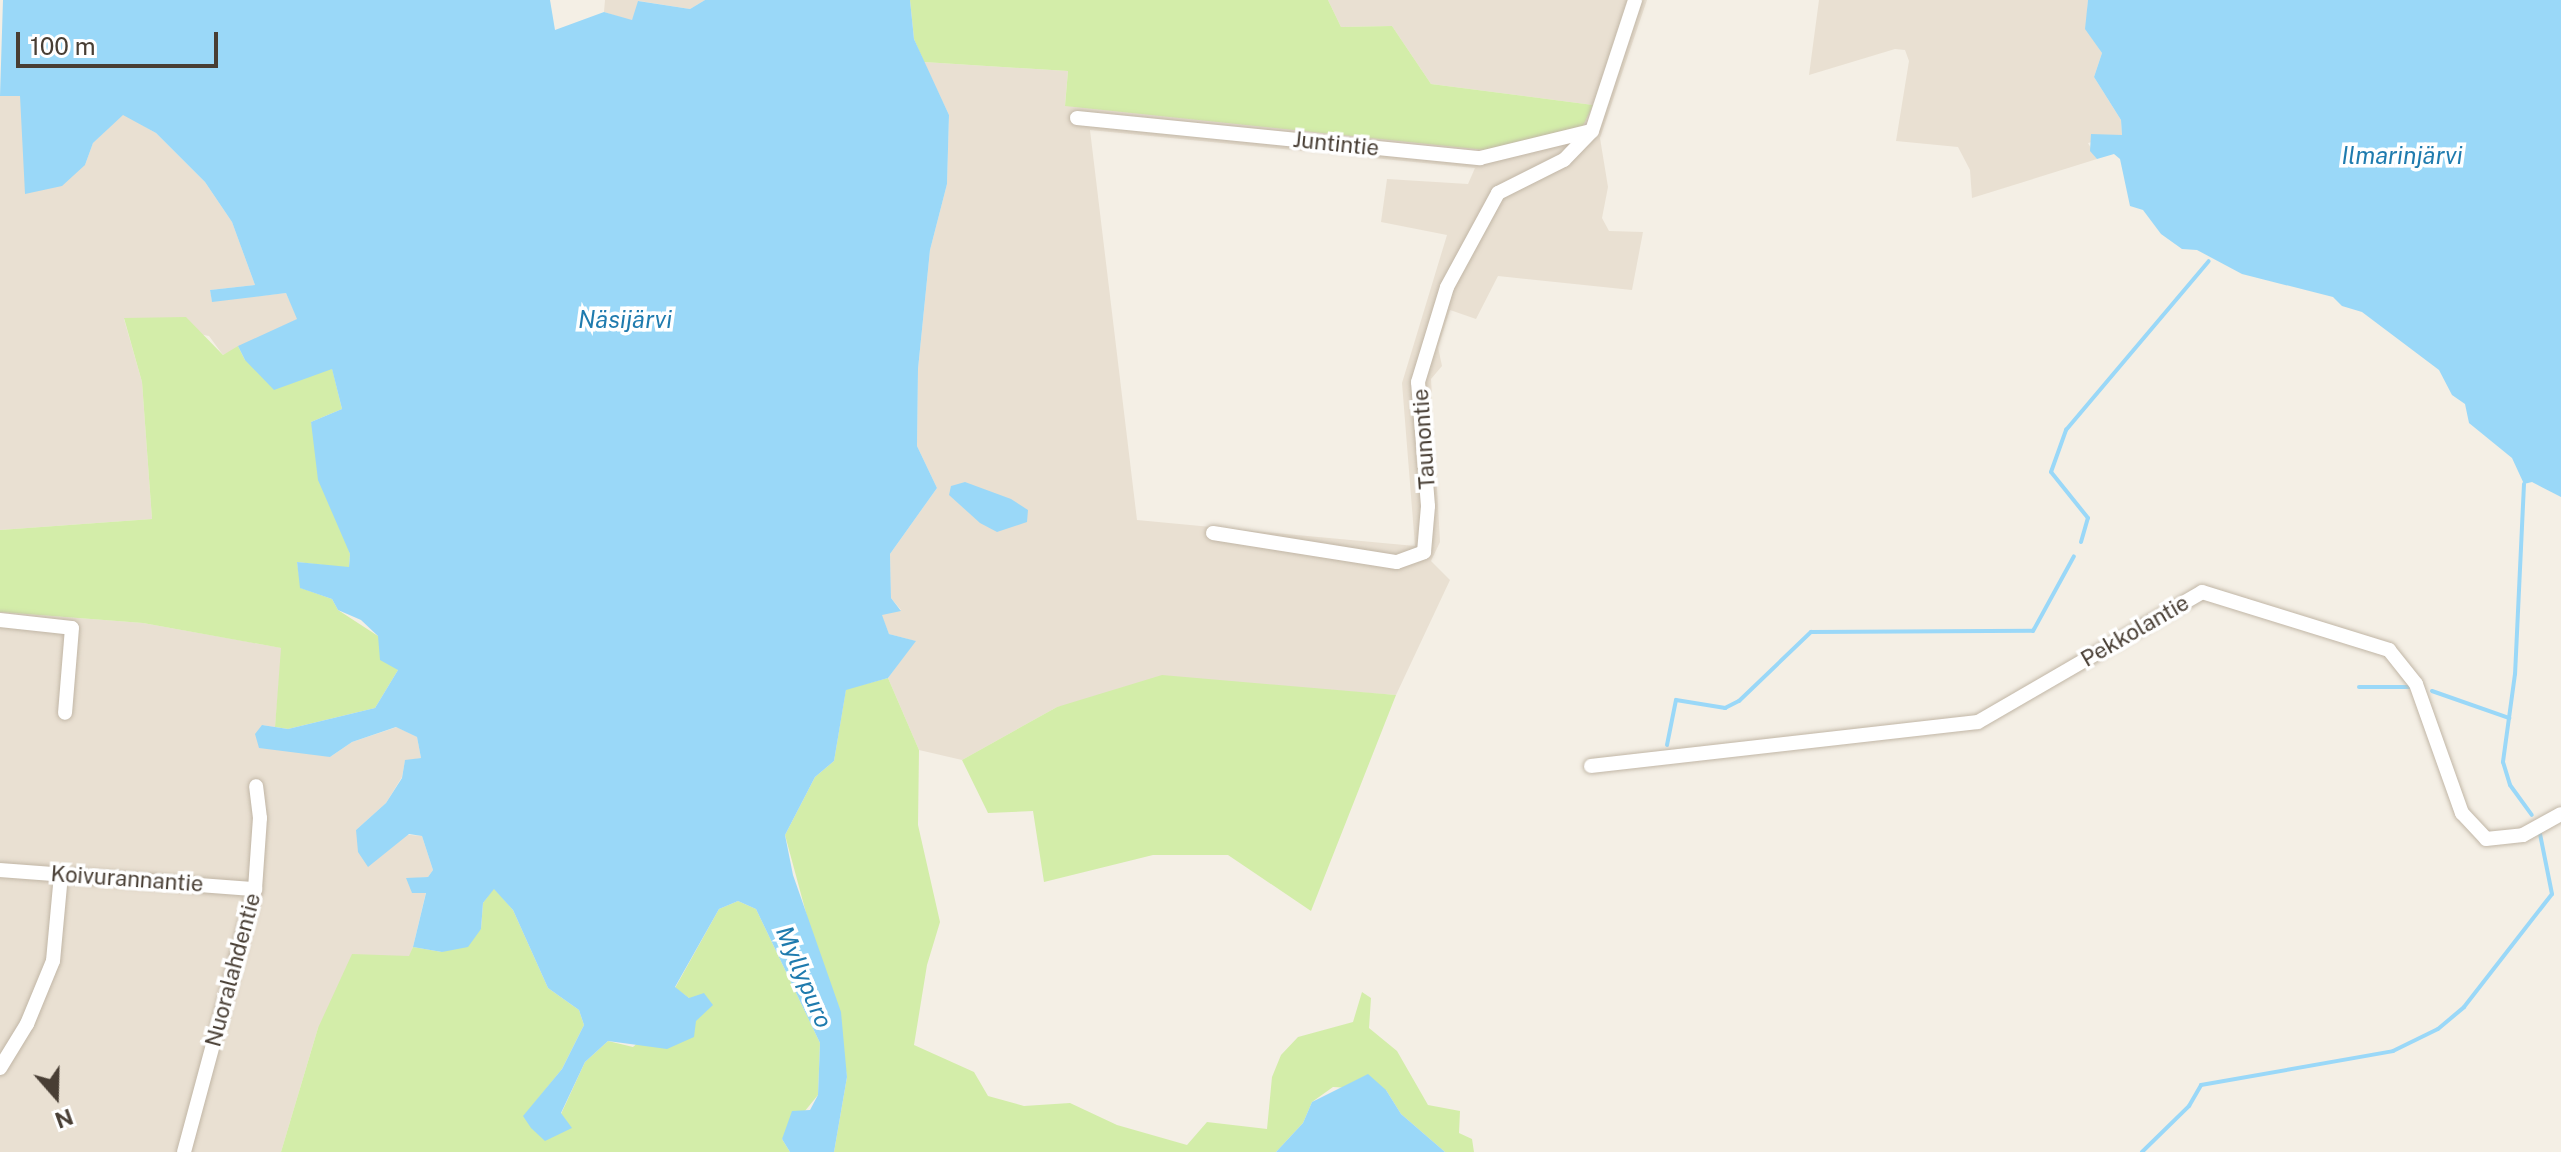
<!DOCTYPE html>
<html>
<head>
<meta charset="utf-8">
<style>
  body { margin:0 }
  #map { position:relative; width:2561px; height:1152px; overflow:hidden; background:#f4efe5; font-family:"Public Sans",sans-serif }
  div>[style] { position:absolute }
  .residential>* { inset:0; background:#e9e0d2 }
  .green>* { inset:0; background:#d3eda9 }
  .water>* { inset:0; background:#9ad8f8 }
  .stream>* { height:4px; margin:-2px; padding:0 2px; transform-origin:2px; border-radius:2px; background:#9ad8f8 }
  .roads { filter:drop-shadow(0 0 2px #c1b6a6) drop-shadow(0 0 2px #c1b6a6) }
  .minor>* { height:14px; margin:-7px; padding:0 7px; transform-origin:7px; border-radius:7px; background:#fff }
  span { translate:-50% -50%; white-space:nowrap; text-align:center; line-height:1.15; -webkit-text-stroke:7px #fff; paint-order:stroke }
  .street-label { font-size:22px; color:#483e34 }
  .water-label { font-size:24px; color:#1f7bae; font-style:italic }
  .north { position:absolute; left:16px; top:1056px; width:80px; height:80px; -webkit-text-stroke:6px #fff; paint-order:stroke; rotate:160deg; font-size:22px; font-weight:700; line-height:32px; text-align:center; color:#483e34 }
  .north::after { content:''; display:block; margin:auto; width:28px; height:36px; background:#483e34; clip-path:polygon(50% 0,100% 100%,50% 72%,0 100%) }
  .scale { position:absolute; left:16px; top:32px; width:202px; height:36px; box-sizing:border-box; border:4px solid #483e34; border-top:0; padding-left:10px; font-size:24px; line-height:28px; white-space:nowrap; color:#483e34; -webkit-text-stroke:6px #fff; paint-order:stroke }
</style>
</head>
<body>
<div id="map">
  <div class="residential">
    <div style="clip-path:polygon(605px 0,705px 0,690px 9px,639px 1px,632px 21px,604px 12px)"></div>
    <div style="clip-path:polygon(evenodd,1328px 0,1647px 0,1600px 138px,1608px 187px,1602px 218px,1609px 231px,1643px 232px,1632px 290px,1498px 276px,1476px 319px,1450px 310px,1438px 347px,1442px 366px,1431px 379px,1440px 542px,1431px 561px,1450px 580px,1396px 695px,1220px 682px,1057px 707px,962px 760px,919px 750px,888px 678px,915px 641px,889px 634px,881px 614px,901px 610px,891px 598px,890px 554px,937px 488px,917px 446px,918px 369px,930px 250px,947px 184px,949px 115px,924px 62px,1068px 71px,1065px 105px,1593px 105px,1431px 84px,1392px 26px,1341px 27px,1328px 0,1090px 130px,1475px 168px,1468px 184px,1387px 179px,1381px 222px,1447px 235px,1402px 383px,1415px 546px,1137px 520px,1090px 130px)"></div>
    <div style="clip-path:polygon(1819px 0,2088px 0,2086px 29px,2102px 53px,2094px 77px,2121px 120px,2122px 135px,2088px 143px,2097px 159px,1972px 198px,1970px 170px,1958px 147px,1896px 141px,1909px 61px,1905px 50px,1895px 49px,1809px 75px)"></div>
    <div style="clip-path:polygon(0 96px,20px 96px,85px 165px,93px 143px,123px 114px,156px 133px,205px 182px,232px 222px,255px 285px,210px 290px,212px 301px,286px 293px,298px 319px,223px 355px,209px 336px,124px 319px,142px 382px,152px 519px,0 530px)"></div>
    <div style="clip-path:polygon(0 612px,143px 623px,282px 648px,275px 727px,262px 725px,330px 757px,352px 742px,397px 727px,417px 737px,421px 758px,405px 761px,402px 777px,386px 803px,356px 830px,422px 836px,433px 870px,428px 877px,407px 879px,426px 892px,413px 947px,410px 956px,318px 1028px,281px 1152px,0 1152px)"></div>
  </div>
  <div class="green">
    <div style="clip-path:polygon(910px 0,1328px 0,1341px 27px,1392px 26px,1431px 84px,1593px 105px,1583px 126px,1485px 150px,1065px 106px,1068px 71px,924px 62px,914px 39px)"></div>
    <div style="clip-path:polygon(186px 317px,223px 355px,238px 346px,245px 360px,332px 368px,342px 409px,311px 422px,350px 554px,349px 568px,297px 562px,301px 588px,332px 599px,338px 610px,378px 636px,398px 670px,375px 708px,288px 729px,275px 727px,281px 648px,143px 623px,0 612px,0 530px,152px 519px,142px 382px,124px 318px)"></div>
    <div style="clip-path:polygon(1162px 675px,1396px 695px,1311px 911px,1228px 855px,1153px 855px,1044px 882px,1033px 811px,988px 813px,962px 760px,1057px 707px)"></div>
    <div style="clip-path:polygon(888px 678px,919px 750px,918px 825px,940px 922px,927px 965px,914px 1045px,974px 1072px,988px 1096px,1024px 1106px,1070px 1103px,1117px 1125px,1187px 1145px,1207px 1122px,1267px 1129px,1272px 1077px,1281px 1055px,1298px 1037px,1353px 1022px,1362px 992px,1371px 998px,1369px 1028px,1397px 1051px,1428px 1105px,1460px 1111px,1459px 1133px,1472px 1139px,1474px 1152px,1445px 1152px,1401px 1114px,1386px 1090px,1333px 1087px,1312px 1102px,1303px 1123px,1276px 1152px,834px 1152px,847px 1077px,842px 1046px,785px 835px,815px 777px,834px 761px,846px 689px)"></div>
    <div style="clip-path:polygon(494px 888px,513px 910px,548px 988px,579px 1010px,584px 1025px,562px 1069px,524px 1116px,571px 1128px,561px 1114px,585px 1062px,608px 1041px,633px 1047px,689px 998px,675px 988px,719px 909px,738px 901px,756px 909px,820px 1043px,818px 1095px,782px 1139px,790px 1152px,281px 1152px,318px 1028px,352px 954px,409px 956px,413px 947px,442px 952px,481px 929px,483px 903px)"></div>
  </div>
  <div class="water">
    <div style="clip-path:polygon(3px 0,550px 0,555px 30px,604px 12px,632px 20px,638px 1px,690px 9px,705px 0,910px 0,914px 39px,949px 115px,947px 184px,930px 250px,918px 369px,917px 446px,937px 488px,890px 554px,891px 598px,901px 611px,882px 615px,889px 634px,916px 641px,888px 678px,846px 690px,834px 761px,815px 777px,785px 835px,793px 875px,841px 1012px,847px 1077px,834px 1152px,790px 1152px,782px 1139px,792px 1111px,810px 1110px,818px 1095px,820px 1043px,756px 909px,738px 901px,719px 909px,675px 987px,689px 998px,704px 993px,713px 1005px,696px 1021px,694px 1037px,667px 1049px,608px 1041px,585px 1062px,561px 1113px,572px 1128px,545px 1141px,531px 1128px,523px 1116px,562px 1069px,584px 1025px,579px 1010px,548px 988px,513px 910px,494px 889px,483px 903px,481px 929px,468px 947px,442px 952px,413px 947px,426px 893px,412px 893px,406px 878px,428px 877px,433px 870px,422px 836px,409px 834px,368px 867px,358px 852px,356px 830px,386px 803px,402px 778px,405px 760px,421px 758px,417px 737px,396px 727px,352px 742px,330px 757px,259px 748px,255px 734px,262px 725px,288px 729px,375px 708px,398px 670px,380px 660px,378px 636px,361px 620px,338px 610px,332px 599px,300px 588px,297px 562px,349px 567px,350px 554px,318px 480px,311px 422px,342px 409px,332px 369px,274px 390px,245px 360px,238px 346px,297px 319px,286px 293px,212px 302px,210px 290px,255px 285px,232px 222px,205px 182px,156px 133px,123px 115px,93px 143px,85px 165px,62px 186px,25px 194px,20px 96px,0 96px)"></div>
    <div style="clip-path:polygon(2088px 0,2561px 0,2561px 497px,2532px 482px,2524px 484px,2512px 458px,2469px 423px,2465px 404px,2452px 395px,2439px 370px,2362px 312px,2342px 306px,2333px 297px,2242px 274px,2197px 250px,2182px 249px,2161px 234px,2143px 210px,2130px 206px,2120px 159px,2114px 154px,2097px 159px,2090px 151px,2091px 134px,2122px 135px,2121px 120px,2094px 77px,2102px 53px,2085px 29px)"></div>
    <div style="clip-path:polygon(965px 482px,1011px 499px,1028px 510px,1027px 522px,997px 532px,980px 523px,949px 495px,951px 486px)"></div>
    <div style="clip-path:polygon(1368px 1074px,1386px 1090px,1401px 1114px,1445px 1152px,1276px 1152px,1303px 1123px,1312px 1102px)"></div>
  </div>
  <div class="stream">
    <div style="left:2524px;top:484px;width:190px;rotate:92.7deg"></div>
    <div style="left:2515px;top:674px;width:89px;rotate:97.8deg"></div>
    <div style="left:2503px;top:762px;width:24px;rotate:73deg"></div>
    <div style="left:2510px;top:785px;width:37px;rotate:54deg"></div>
    <div style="left:2081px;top:542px;width:25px;rotate:-74deg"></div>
    <div style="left:2088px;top:518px;width:59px;rotate:-128.8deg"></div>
    <div style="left:2051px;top:472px;width:45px;rotate:-70.3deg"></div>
    <div style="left:2066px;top:430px;width:221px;rotate:-49.8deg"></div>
    <div style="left:2359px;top:687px;width:50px"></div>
    <div style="left:2432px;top:691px;width:82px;rotate:19.3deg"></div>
    <div style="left:1667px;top:745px;width:46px;rotate:-78.7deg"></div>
    <div style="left:1676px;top:700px;width:50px;rotate:9.3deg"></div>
    <div style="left:1725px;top:708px;width:16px;rotate:-27deg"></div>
    <div style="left:1739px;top:701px;width:100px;rotate:-43.8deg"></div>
    <div style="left:1811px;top:632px;width:222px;rotate:-0.3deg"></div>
    <div style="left:2033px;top:631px;width:85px;rotate:-61.3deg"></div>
    <div style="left:2142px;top:1152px;width:66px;rotate:-44.4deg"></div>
    <div style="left:2189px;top:1106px;width:24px;rotate:-60deg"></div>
    <div style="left:2201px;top:1085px;width:195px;rotate:-10deg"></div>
    <div style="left:2393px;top:1051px;width:50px;rotate:-26.1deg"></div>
    <div style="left:2438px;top:1029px;width:34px;rotate:-40deg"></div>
    <div style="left:2464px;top:1007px;width:143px;rotate:-52.1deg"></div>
    <div style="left:2552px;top:894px;width:61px;rotate:-101.3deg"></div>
  </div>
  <div class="roads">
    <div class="minor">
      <div style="left:1077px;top:118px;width:405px;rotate:5.7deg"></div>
      <div style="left:1480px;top:158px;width:114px;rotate:-13.7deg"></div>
      <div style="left:1213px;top:533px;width:186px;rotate:9deg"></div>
      <div style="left:1397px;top:562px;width:29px;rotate:-20deg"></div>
      <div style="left:1424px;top:552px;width:46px;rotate:-85deg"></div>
      <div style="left:1428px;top:506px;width:124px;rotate:-94.6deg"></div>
      <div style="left:1418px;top:382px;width:99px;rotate:-73deg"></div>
      <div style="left:1447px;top:287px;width:107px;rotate:-61.5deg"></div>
      <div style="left:1498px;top:193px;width:74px;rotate:-26.6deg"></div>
      <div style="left:1564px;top:160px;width:40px;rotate:-46deg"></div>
      <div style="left:1592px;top:131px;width:138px;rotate:-71.8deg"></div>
      <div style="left:0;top:620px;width:72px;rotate:6.3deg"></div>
      <div style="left:72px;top:628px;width:85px;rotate:94.7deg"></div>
      <div style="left:1591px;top:766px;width:389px;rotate:-6.5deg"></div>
      <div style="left:1978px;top:722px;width:259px;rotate:-30.1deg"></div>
      <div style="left:2202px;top:592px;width:196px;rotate:17.2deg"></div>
      <div style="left:2389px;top:650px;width:43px;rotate:51.5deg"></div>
      <div style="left:2416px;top:684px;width:137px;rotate:70.4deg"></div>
      <div style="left:2462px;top:813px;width:35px;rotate:47deg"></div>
      <div style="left:2486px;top:839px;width:37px;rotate:-6deg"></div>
      <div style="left:2523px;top:835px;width:43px;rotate:-28.9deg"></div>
      <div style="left:0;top:870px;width:256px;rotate:4.3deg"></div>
      <div style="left:0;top:1068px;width:52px;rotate:-58.5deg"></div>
      <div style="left:27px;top:1024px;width:68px;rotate:-67.6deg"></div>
      <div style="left:53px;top:961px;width:87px;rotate:-84.7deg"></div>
      <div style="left:184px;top:1152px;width:272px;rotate:-74.9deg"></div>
      <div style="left:255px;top:889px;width:71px;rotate:-86deg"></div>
      <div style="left:260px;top:818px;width:32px;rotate:-97deg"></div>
    </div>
  </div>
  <div class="street-label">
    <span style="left:1336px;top:144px;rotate:6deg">Juntintie</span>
    <span style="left:1424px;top:439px;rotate:-94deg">Taunontie</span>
    <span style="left:2135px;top:631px;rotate:-30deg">Pekkolantie</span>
    <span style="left:127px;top:879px;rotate:4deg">Koivurannantie</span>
    <span style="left:233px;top:970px;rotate:-75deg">Nuoralahdentie</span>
  </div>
  <div class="water-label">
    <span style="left:2402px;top:156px">Ilmarinjärvi</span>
    <span style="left:625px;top:320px">Näsijärvi</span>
    <span style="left:804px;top:977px;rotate:67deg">Myllypuro</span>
  </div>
  <div class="north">N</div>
  <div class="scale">100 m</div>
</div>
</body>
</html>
